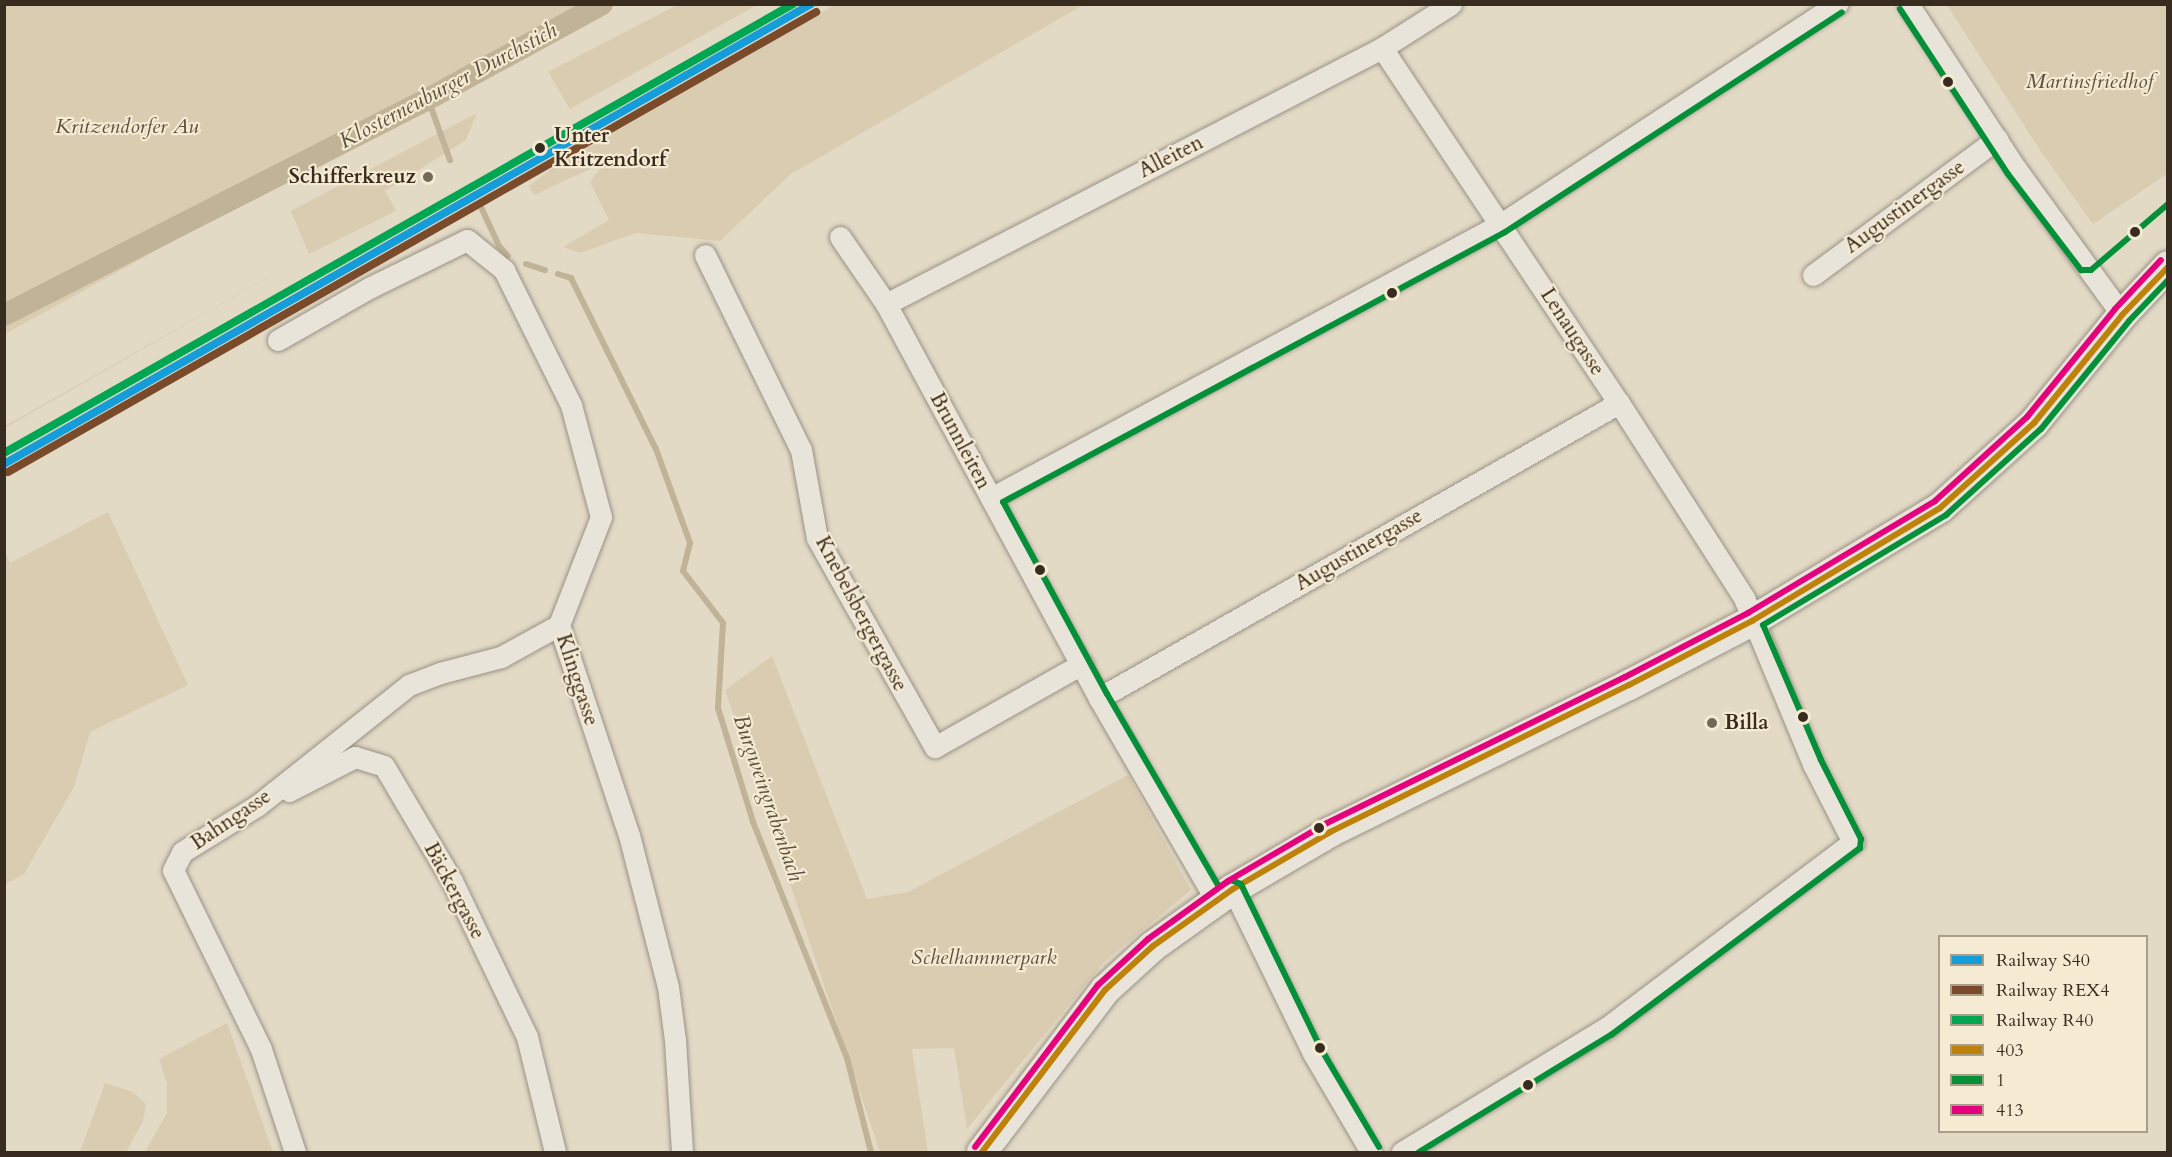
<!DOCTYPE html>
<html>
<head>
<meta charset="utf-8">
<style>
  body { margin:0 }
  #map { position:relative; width:2172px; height:1157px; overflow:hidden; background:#e3dac6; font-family:Cardo,serif }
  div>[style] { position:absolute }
  .green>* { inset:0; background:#d9ccb1 }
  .stream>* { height:6px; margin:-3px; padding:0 3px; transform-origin:3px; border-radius:3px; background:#c0b398 }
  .canal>* { height:22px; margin:-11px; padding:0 11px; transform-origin:11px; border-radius:11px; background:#c0b398 }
  .roads { filter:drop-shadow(0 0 2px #999285) drop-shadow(0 0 2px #999285) }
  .street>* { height:21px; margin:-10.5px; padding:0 10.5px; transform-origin:10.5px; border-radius:10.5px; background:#e9e4da }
  .secondary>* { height:30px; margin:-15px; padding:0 15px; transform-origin:15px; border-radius:15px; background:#e9e4da }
  .bus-1>* { height:6px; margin:-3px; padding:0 3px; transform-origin:3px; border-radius:3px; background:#be8109 }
  .bus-2>* { height:6px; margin:-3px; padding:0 3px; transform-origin:3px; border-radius:3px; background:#039038 }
  .bus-3>* { height:6px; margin:-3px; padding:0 3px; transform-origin:3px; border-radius:3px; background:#e5007d }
  .rail-1>* { height:8px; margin:-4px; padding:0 4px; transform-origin:4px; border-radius:4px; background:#159dd9 }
  .rail-2>* { height:8px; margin:-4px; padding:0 4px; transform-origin:4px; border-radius:4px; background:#7a4b2a }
  .rail-3>* { height:8px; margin:-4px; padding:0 4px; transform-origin:4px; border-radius:4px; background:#00a651 }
  .dots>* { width:16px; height:16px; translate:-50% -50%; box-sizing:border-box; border:3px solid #f5ead2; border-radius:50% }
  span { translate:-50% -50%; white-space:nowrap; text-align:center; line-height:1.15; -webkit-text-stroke:4.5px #f5ead2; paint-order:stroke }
  .park-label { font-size:21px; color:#5e503f; font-style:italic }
  .stop-label { font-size:21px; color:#382b1f; font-weight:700 }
  .left { translate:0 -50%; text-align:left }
  .street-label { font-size:21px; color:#382b1f }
  .poi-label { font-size:21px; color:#382b1f; font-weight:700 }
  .right { translate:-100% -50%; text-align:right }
  .water-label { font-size:22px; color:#5c4f3e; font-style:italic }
  .frame { position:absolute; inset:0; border:6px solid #382b1f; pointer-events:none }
  .legend { position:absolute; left:1938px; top:935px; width:210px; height:198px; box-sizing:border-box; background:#f5ead2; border:2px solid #a99e8a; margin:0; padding:8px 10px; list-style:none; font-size:18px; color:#382b1f }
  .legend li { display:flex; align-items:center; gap:12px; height:30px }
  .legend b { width:30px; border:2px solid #a99e8a }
</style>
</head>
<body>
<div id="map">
  <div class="green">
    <div style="clip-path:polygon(5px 4px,601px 4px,601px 5px,5px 334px)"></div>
    <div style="clip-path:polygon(677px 5px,757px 5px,570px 109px,548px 72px)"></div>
    <div style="clip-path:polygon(834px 5px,1083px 5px,791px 174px,720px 241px,636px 233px,580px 253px,563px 247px,609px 220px,590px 182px,605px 162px,534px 195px,529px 186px,551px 169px)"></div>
    <div style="clip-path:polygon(1947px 5px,2167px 5px,2167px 174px,2093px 224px,2040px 150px)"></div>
    <div style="clip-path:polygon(477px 113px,466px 140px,385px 191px,396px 211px,309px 254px,5px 428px,5px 426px,309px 254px,291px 211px)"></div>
    <div style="clip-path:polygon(108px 512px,188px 685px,90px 732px,74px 787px,24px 874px,5px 884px,5px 552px,10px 563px)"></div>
    <div style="clip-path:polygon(772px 656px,867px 899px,908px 892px,1128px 775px,1191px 890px,1104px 962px,967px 1129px,954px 1048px,912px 1049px,928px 1152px,880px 1152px,725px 690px)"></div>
    <div style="clip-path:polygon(227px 1023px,273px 1152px,145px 1152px,167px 1113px,167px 1084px,159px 1059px)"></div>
    <div style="clip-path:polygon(105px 1083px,133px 1092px,146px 1104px,143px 1121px,126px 1152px,80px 1152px)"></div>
  </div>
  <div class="stream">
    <div style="left:428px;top:99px;width:65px;rotate:70.2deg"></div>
    <div style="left:481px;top:207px;width:43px;rotate:65.2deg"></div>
    <div style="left:499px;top:246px;width:13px;rotate:48deg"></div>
    <div style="left:526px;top:264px;width:20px;rotate:18deg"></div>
    <div style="left:558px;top:274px;width:14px;rotate:17deg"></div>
    <div style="left:571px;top:278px;width:191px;rotate:63.6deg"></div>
    <div style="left:656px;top:449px;width:100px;rotate:70.1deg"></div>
    <div style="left:690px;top:543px;width:29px;rotate:104deg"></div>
    <div style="left:683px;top:571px;width:66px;rotate:52.4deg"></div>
    <div style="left:723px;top:623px;width:85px;rotate:93.4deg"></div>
    <div style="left:718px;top:708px;width:119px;rotate:72.9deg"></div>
    <div style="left:753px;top:822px;width:254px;rotate:68.3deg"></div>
    <div style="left:847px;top:1058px;width:97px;rotate:75.7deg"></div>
  </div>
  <div class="canal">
    <div style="left:4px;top:315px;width:476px;rotate:-27deg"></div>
    <div style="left:428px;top:99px;width:198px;rotate:-28.6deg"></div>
  </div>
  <div class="roads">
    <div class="street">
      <div style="left:1908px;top:4px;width:197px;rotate:56.8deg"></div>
      <div style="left:2016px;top:169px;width:180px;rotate:54deg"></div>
      <div style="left:1382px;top:48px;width:427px;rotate:56.3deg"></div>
      <div style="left:1619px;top:403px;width:232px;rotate:57.3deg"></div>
      <div style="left:1744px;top:598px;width:180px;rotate:67.4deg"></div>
      <div style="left:1813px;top:764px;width:88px;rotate:62.9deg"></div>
      <div style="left:1853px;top:842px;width:309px;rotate:143deg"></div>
      <div style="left:1606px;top:1028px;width:239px;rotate:148.7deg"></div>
      <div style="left:840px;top:237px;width:81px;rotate:55.5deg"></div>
      <div style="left:886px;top:304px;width:448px;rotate:61.6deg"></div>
      <div style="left:1099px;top:698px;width:233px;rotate:59.9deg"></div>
      <div style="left:705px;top:255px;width:217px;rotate:63.8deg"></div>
      <div style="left:801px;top:450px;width:89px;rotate:79.7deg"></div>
      <div style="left:817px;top:538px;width:240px;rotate:60.6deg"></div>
      <div style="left:935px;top:747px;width:169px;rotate:-29.5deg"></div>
      <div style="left:1813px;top:275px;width:229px;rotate:-36.5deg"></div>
      <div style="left:886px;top:304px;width:558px;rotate:-27.3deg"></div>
      <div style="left:1382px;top:48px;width:82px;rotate:-32.5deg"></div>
      <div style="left:278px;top:340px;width:105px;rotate:-29.7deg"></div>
      <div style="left:369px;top:288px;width:109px;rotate:-26.1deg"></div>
      <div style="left:467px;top:240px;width:48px;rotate:39deg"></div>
      <div style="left:504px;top:270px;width:151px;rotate:63.6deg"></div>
      <div style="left:571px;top:405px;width:116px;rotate:75deg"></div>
      <div style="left:601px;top:517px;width:116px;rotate:111.3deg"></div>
      <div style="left:559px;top:625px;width:221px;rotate:71.6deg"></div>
      <div style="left:629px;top:835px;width:157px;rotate:75.6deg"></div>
      <div style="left:668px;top:987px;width:53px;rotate:82.5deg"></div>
      <div style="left:675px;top:1040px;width:112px;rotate:86.4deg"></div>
      <div style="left:991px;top:498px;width:579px;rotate:-28.25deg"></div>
      <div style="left:1501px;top:224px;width:402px;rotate:-33.2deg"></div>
      <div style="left:1099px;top:698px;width:598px;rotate:-29.57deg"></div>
      <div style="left:289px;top:791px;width:74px;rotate:-27.3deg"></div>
      <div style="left:355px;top:757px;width:30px;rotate:17deg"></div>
      <div style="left:384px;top:766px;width:134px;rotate:59.4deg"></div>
      <div style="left:452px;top:881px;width:173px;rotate:64.3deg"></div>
      <div style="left:527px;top:1037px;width:118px;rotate:76.3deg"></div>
      <div style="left:1233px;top:889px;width:182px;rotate:64deg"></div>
      <div style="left:1313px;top:1053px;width:115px;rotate:59.6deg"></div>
      <div style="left:295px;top:1152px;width:108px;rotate:-108.3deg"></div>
      <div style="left:261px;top:1049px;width:199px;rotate:-116.2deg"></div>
      <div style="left:173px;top:870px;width:20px;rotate:-63deg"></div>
      <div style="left:182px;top:852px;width:89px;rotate:-31.7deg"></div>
      <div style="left:258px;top:805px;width:193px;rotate:-38.5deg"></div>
      <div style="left:409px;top:685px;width:33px;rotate:-21deg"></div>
      <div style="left:440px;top:673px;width:63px;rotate:-14.7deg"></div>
      <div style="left:501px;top:657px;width:66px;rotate:-28.9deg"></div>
    </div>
    <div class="secondary">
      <div style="left:982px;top:1152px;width:203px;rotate:-52.8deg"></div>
      <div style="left:1105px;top:990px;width:65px;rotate:-42.5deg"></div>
      <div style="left:1153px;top:946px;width:98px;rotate:-35.5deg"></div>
      <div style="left:1233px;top:889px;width:113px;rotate:-30.4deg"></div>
      <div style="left:1330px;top:832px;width:333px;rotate:-26.2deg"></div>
      <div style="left:1629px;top:685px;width:139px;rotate:-27.5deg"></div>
      <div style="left:1752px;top:621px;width:219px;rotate:-31deg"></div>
      <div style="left:1940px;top:508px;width:127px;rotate:-42.1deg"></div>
      <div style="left:2034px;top:423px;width:139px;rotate:-50.8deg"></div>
      <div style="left:2122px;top:315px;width:67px;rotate:-46.8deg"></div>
    </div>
  </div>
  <div class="bus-1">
    <div style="left:982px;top:1152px;width:203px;rotate:-52.8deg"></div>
    <div style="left:1105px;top:990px;width:65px;rotate:-42.5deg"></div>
    <div style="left:1153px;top:946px;width:98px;rotate:-35.5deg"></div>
    <div style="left:1233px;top:889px;width:113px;rotate:-30.4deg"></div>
    <div style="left:1330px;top:832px;width:333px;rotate:-26.2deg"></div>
    <div style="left:1629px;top:685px;width:139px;rotate:-27.5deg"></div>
    <div style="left:1752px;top:621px;width:219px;rotate:-31deg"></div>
    <div style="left:1940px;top:508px;width:127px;rotate:-42.1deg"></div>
    <div style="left:2034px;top:423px;width:139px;rotate:-50.8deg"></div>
    <div style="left:2122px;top:315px;width:66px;rotate:-46.2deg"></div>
  </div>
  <div class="bus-2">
    <div style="left:1900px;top:9px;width:197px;rotate:56.8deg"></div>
    <div style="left:2008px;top:174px;width:121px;rotate:52.8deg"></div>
    <div style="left:2081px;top:270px;width:10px"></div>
    <div style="left:2091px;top:270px;width:101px;rotate:-40.6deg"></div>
    <div style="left:1379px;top:1147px;width:114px;rotate:-120.6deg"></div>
    <div style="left:1321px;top:1049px;width:183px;rotate:-115.9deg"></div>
    <div style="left:1241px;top:884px;width:11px;rotate:-158deg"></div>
    <div style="left:1231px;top:880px;width:14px;rotate:150deg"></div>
    <div style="left:1219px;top:887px;width:223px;rotate:-120.1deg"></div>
    <div style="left:1107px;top:694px;width:218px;rotate:-118.4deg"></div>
    <div style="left:1003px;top:502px;width:570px;rotate:-28.27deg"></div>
    <div style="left:1505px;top:232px;width:402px;rotate:-33.1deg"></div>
    <div style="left:1419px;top:1152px;width:225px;rotate:-31.4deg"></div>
    <div style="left:1611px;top:1035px;width:311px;rotate:-36.9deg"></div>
    <div style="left:1860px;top:848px;width:9px;rotate:-84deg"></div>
    <div style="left:1861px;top:839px;width:89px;rotate:-116.9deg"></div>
    <div style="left:1821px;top:760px;width:147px;rotate:-113.2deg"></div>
    <div style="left:1763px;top:625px;width:214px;rotate:-31deg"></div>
    <div style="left:1946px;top:515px;width:128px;rotate:-42.2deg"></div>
    <div style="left:2041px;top:429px;width:139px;rotate:-50.8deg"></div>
    <div style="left:2129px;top:321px;width:57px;rotate:-46.4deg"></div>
  </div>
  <div class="bus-3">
    <div style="left:975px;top:1147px;width:203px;rotate:-52.8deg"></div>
    <div style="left:1098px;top:985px;width:68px;rotate:-42.6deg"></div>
    <div style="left:1148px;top:939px;width:99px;rotate:-35.9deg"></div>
    <div style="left:1228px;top:881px;width:113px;rotate:-30.4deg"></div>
    <div style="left:1325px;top:824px;width:334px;rotate:-26.1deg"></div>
    <div style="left:1625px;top:677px;width:139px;rotate:-27.5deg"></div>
    <div style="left:1748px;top:613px;width:218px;rotate:-30.9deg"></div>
    <div style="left:1935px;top:501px;width:125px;rotate:-42.4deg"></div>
    <div style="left:2027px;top:417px;width:139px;rotate:-50.8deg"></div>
    <div style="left:2115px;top:309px;width:67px;rotate:-46.8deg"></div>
  </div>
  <div class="rail-1">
    <div style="left:4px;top:464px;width:929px;rotate:-29.68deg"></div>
  </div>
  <div class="rail-2">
    <div style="left:8px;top:472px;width:930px;rotate:-29.65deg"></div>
  </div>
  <div class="rail-3">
    <div style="left:4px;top:453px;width:908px;rotate:-29.64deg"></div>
  </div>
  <div class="dots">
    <div style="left:1948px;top:82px;background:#382b1f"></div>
    <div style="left:540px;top:148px;background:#382b1f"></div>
    <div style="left:428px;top:177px;background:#746859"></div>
    <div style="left:2135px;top:232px;background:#382b1f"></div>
    <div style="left:1392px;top:293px;background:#382b1f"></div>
    <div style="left:1040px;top:570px;background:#382b1f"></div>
    <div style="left:1803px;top:717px;background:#382b1f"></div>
    <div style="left:1712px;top:723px;background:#746859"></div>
    <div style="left:1319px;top:828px;background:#382b1f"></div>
    <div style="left:1320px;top:1048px;background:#382b1f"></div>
    <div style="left:1528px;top:1085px;background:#382b1f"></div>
  </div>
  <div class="park-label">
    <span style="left:2090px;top:82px">Martinsfriedhof</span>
    <span style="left:127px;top:127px">Kritzendorfer Au</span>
    <span style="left:984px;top:958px">Schelhammerpark</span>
  </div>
  <div class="stop-label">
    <span class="left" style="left:554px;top:148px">Unter<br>Kritzendorf</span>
  </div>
  <div class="street-label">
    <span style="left:1171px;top:157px;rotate:-27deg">Alleiten</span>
    <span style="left:1905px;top:207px;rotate:-36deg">Augustinergasse</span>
    <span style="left:1572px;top:332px;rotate:57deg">Lenaugasse</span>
    <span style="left:960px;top:441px;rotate:62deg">Brunnleiten</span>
    <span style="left:1359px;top:550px;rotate:-30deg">Augustinergasse</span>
    <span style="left:861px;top:614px;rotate:62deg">Knebelsbergergasse</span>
    <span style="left:577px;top:680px;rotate:72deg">Klinggasse</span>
    <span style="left:231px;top:820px;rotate:-34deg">Bahngasse</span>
    <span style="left:454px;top:891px;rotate:62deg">Bäckergasse</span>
  </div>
  <div class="poi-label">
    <span class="right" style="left:416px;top:177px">Schifferkreuz</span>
    <span class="left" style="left:1724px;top:723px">Billa</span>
  </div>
  <div class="water-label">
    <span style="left:448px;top:86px;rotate:-28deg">Klosterneuburger Durchstich</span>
    <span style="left:768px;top:798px;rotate:71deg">Burgweingrabenbach</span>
  </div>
  <div class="frame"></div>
  <ul class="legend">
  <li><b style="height:8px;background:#159dd9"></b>Railway S40</li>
  <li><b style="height:8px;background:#7a4b2a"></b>Railway REX4</li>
  <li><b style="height:8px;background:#00a651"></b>Railway R40</li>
  <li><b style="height:8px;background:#be8109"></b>403</li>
  <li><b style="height:8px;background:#039038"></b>1</li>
  <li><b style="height:8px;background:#e5007d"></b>413</li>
  </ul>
</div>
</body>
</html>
